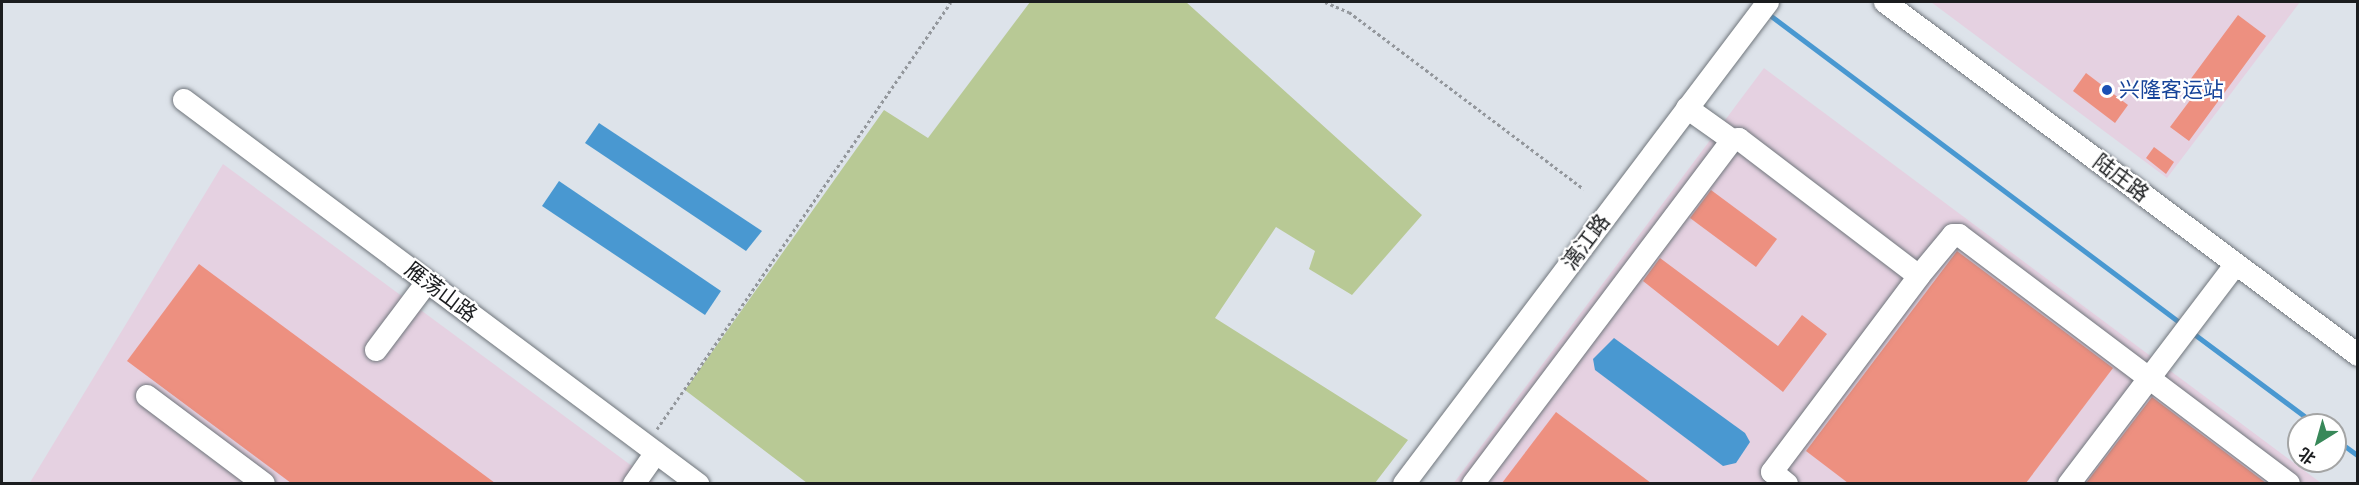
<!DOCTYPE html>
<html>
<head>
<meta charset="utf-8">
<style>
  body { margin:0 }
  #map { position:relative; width:2359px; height:485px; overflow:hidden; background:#dde3ea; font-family:"Work Sans","Noto Sans SC",sans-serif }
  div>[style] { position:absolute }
  .industrial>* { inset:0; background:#e5d1e1 }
  .green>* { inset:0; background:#b8c995 }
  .water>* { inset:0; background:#4998d1 }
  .stream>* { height:5px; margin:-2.5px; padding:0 2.5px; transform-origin:2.5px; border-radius:2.5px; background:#4998d1 }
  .building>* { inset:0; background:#ed9080 }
  .path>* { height:3px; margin-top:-1.5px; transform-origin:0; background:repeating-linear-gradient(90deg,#93979c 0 3px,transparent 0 6px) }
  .roads { filter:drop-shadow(0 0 2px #70767c) drop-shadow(0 0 2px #70767c) }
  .minor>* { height:22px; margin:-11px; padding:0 11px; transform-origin:11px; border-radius:11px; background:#fff }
  .dots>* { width:16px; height:16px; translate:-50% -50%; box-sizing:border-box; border:3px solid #fff; border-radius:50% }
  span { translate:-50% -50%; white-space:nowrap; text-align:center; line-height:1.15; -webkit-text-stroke:4.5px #fff; paint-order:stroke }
  .transit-label { font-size:21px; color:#164399 }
  .left { translate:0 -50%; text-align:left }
  .street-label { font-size:21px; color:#1b1d1f }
  .frame { position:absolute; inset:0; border:3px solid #1b1d1f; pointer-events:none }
  .north { position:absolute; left:2287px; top:413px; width:60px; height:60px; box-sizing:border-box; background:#fff; border:2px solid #a4a5a5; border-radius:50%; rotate:217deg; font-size:16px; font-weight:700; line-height:24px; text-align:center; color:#1b1d1f }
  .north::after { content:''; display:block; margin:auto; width:21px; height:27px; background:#388859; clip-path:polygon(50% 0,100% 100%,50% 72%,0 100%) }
</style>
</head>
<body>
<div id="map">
  <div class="industrial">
    <div style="clip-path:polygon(1931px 2px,2300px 2px,2167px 178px)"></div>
    <div style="clip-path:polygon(1764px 68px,2321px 483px,1453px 484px)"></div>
    <div style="clip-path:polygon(223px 164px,655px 483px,29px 484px)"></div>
  </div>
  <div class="green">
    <div style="clip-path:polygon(1030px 2px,1186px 2px,1422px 215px,1352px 295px,1309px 269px,1315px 251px,1276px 227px,1215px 318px,1408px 440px,1375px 483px,807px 483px,685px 390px,884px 110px,928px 138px)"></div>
  </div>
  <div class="water">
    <div style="clip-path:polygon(599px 123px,762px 231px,746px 251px,585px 143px)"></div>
    <div style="clip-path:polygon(559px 181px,721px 291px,705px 315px,542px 206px)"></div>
    <div style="clip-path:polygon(1614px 338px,1745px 433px,1750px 442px,1736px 463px,1723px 466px,1595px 370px,1593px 359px)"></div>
  </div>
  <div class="stream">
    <div style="left:1771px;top:16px;width:515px;rotate:36.87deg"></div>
    <div style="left:2190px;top:331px;width:157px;rotate:36.7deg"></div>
    <div style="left:2335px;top:439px;width:29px;rotate:36deg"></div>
  </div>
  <div class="building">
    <div style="clip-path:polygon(2238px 15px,2266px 36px,2189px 141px,2170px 127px,2194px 95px,2184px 88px)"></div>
    <div style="clip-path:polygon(2086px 73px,2128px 105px,2115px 123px,2073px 91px)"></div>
    <div style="clip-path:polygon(2154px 147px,2174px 162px,2166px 174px,2146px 158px)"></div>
    <div style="clip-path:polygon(1711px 190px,1777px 239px,1756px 267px,1690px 218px)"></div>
    <div style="clip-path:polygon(1957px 251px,2113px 368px,2026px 483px,1848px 483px,1806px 451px)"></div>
    <div style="clip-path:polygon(1660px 258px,1778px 346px,1802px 315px,1827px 334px,1783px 392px,1643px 281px)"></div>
    <div style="clip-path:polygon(199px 264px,495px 483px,291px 483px,127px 361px)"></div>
    <div style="clip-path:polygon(2152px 397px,2266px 483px,2086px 483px)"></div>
    <div style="clip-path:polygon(1556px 412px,1651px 483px,1502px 483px)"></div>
  </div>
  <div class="path">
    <div style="left:1325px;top:2px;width:26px;rotate:23deg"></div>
    <div style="left:1349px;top:12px;width:294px;rotate:37deg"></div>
    <div style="left:657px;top:429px;width:518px;rotate:-55.45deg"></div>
  </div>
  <div class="roads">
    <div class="minor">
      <div style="left:1885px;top:2px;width:590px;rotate:36.73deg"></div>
      <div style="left:184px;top:100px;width:642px;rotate:36.76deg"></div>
      <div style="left:1687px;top:108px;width:55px;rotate:35.4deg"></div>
      <div style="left:376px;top:350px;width:85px;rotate:-53.1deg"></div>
      <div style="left:147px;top:396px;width:146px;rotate:36.9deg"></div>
      <div style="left:634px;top:484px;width:38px;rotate:-55deg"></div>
      <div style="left:1404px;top:484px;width:604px;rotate:-52.94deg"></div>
      <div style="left:1473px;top:484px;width:431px;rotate:-53deg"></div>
      <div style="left:1732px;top:140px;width:7px;rotate:-8deg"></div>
      <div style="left:1739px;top:139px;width:226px;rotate:37.3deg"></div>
      <div style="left:1787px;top:484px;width:19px;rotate:-141deg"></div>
      <div style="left:1772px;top:472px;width:245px;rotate:-53.1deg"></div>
      <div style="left:1919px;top:276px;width:53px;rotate:-50.3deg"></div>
      <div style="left:1953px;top:235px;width:6px"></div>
      <div style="left:1959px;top:235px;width:413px;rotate:37deg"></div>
      <div style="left:2069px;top:484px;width:276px;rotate:-52.8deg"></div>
    </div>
  </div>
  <div class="dots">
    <div style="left:2107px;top:90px;background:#1a4fb4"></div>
  </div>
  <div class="transit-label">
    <span class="left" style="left:2119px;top:90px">兴隆客运站</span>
  </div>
  <div class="street-label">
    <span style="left:2121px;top:178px;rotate:37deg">陆庄路</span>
    <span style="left:1586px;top:242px;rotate:-53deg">漓江路</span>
    <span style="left:441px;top:292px;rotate:37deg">雁荡山路</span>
  </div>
  <div class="frame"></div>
  <div class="north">北</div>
</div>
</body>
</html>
